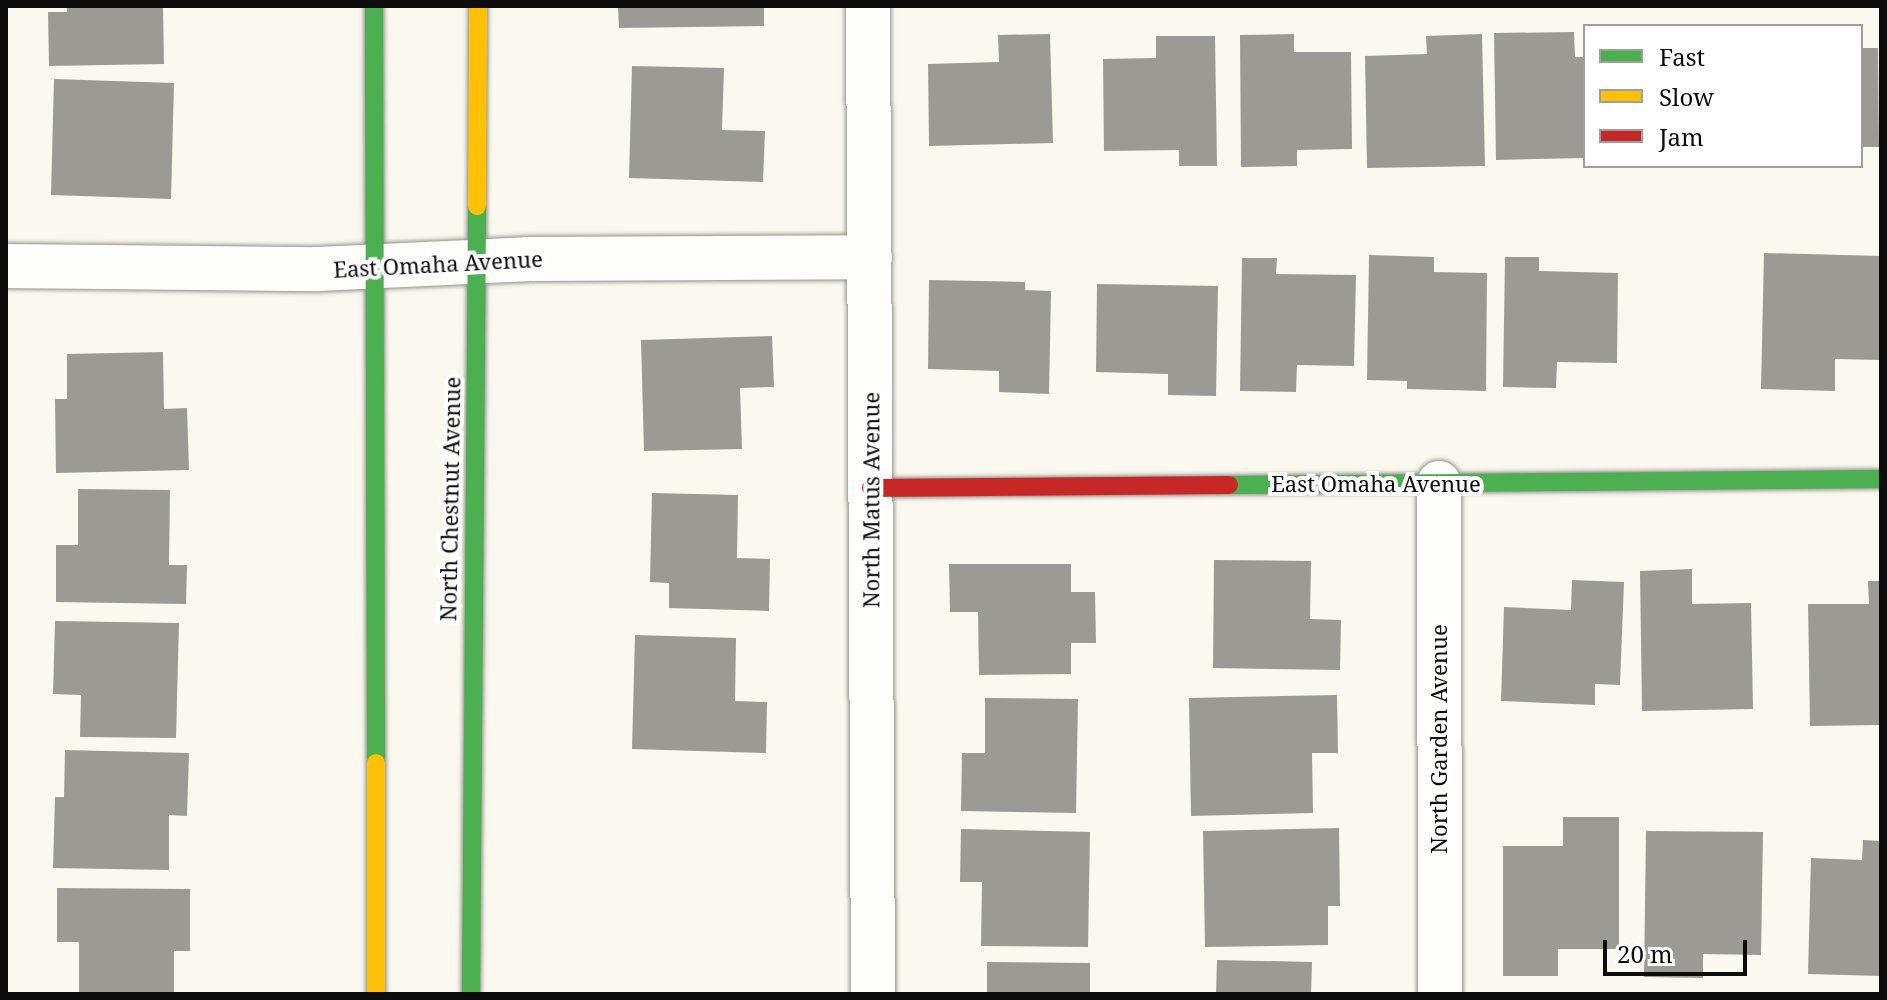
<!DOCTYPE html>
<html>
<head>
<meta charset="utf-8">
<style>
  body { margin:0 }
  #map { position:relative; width:1887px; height:1000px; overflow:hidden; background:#faf8ef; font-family:"Noto Serif",serif }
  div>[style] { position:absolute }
  .building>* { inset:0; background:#9c9a95 }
  .roads { filter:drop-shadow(0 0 2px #93928e) drop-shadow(0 0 2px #93928e) }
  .street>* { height:44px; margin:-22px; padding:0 22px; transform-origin:22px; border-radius:22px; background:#fefefd }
  .fast>* { height:18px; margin:-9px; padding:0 9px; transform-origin:9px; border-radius:9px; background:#4caf50 }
  .slow>* { height:18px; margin:-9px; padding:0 9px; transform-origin:9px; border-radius:9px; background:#ffc107 }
  .jam>* { height:18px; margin:-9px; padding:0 9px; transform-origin:9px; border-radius:9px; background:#c62828 }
  span { translate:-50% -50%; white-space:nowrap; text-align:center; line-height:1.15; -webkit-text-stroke:8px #fff; paint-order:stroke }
  .street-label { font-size:22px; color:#0c0c0c }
  .frame { position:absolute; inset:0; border:8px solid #0c0c0c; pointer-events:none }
  .legend { position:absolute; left:1583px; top:24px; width:280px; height:144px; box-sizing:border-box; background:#fff; border:2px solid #9e9e9e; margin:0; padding:10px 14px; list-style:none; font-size:24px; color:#0c0c0c }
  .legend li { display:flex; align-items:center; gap:16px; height:40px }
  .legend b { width:40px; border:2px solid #9e9e9e }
  .scale { position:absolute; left:1603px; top:940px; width:144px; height:36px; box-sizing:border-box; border:4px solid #0c0c0c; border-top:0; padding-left:10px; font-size:24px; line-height:28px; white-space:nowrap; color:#0c0c0c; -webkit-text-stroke:6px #fff; paint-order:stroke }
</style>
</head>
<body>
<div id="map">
  <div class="building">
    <div style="clip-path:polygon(67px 6px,163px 6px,164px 64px,49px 66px,48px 12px,67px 12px)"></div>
    <div style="clip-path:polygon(618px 6px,764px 6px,764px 26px,619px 28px)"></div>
    <div style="clip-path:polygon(1574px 32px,1575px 57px,1585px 57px,1585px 158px,1496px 160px,1494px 33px)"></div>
    <div style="clip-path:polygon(1050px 34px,1053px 143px,929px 146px,928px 64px,999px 62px,998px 35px)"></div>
    <div style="clip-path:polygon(1294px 34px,1294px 52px,1351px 52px,1352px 149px,1297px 150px,1297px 166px,1241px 167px,1240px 35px)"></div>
    <div style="clip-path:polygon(1482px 34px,1485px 166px,1367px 168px,1365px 56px,1427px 54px,1426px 36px)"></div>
    <div style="clip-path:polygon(1156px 36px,1215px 36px,1217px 166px,1179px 166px,1179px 150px,1104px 151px,1103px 59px,1156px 58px)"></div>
    <div style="clip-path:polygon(1861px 48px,1878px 48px,1879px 147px,1861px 147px)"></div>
    <div style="clip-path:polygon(632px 66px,724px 68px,722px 130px,765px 131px,763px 182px,629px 178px)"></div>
    <div style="clip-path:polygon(54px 79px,174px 83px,171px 199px,51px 195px)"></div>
    <div style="clip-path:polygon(1764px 253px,1881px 256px,1881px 360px,1835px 359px,1835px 391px,1761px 389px)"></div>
    <div style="clip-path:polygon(1369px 255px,1434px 257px,1434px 272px,1487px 273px,1486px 391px,1407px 389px,1407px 381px,1367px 380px)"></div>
    <div style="clip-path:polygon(1505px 257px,1539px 257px,1539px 271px,1618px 273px,1617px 363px,1557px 362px,1556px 388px,1503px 387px)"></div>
    <div style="clip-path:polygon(1242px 258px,1277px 258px,1276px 274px,1356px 275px,1354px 366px,1297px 365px,1296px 392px,1240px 391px)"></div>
    <div style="clip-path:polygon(929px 280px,1025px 282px,1025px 290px,1051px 291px,1049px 394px,999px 392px,999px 371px,928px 369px)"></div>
    <div style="clip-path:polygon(1097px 284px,1218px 286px,1216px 396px,1168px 395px,1168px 374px,1096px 372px)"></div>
    <div style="clip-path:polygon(772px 336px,774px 387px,740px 388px,742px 449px,644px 451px,641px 340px)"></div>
    <div style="clip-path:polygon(163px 352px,164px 409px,187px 408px,189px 470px,56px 473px,55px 399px,67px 399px,67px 354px)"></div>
    <div style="clip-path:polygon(78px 489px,170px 490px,169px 565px,187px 565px,186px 604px,56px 602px,56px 545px,78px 545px)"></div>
    <div style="clip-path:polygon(652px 493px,738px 495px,737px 558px,770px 559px,769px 611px,669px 608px,669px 583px,650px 582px)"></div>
    <div style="clip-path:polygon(1214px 560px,1311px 561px,1310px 619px,1341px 620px,1340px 670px,1213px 668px)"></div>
    <div style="clip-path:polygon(949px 564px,1071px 564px,1071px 592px,1095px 592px,1096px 643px,1071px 643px,1071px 674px,979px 675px,978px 612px,950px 612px)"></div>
    <div style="clip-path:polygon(1692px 569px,1692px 604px,1751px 603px,1753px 709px,1642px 711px,1640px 571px)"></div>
    <div style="clip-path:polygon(1572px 580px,1624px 582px,1620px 685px,1595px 684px,1595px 705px,1501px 701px,1504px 607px,1571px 610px)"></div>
    <div style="clip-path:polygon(1868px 581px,1881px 581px,1881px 725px,1810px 726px,1808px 604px,1869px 604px)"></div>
    <div style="clip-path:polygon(55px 621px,179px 623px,176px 738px,80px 737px,81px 695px,53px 694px)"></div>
    <div style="clip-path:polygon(635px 635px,736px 638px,735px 701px,767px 702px,766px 753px,632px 749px)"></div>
    <div style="clip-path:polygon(1337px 695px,1338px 753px,1312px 753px,1313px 813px,1191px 816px,1189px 698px)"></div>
    <div style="clip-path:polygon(985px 698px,1078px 699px,1076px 813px,961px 811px,962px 753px,985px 753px)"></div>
    <div style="clip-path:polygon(65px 750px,189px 753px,187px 816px,169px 815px,169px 870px,53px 868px,55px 797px,64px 797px)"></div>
    <div style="clip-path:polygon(1563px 817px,1619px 817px,1619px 949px,1558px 949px,1558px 976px,1503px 976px,1503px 846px,1563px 846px)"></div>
    <div style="clip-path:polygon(1339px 828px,1340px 906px,1328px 906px,1328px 945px,1205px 947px,1203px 831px)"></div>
    <div style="clip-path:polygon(961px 829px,1090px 832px,1088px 947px,981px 946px,982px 882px,960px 882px)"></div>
    <div style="clip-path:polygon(1646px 831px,1763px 832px,1761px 955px,1703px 954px,1703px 978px,1644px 977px)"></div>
    <div style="clip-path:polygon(1863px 840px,1881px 841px,1881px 976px,1808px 974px,1811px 858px,1862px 860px)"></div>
    <div style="clip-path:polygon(57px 888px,190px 889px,190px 951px,174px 951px,174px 994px,79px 994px,79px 942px,57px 942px)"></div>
    <div style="clip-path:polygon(1217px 960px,1312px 962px,1311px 994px,1216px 994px)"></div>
    <div style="clip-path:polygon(987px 962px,1090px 963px,1090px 994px,987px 994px)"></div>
  </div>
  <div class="roads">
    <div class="street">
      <div style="left:868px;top:6px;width:988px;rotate:89.71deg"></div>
      <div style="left:6px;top:266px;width:312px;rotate:0.6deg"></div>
      <div style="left:318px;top:269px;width:209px;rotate:-2.7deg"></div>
      <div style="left:527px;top:259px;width:343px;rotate:-0.3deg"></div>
      <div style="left:1439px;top:483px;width:511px;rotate:89.89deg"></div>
    </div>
    <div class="fast">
      <div style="left:374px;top:6px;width:757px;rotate:89.85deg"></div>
      <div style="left:1229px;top:485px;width:652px;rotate:-0.53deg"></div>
      <div style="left:471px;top:994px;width:788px;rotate:-89.56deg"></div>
    </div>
    <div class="slow">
      <div style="left:477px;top:206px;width:200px;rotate:-89.7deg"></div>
      <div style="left:376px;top:763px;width:231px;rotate:90deg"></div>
    </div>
    <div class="jam">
      <div style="left:871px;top:488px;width:358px;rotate:-0.5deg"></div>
    </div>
  </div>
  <div class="street-label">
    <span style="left:438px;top:264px;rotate:-3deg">East Omaha Avenue</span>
    <span style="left:1376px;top:484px">East Omaha Avenue</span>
    <span style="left:450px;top:499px;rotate:-89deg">North Chestnut Avenue</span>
    <span style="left:871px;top:500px;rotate:-90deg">North Matus Avenue</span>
    <span style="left:1439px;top:739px;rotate:-90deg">North Garden Avenue</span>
  </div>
  <div class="frame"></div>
  <ul class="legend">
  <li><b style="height:10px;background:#4caf50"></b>Fast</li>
  <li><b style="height:10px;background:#ffc107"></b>Slow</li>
  <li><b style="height:10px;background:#c62828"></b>Jam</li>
  </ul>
  <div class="scale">20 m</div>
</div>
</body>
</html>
